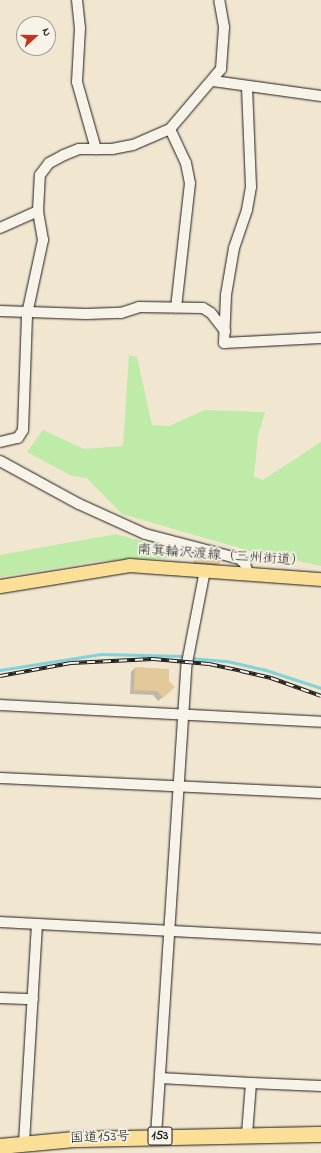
<!DOCTYPE html>
<html>
<head>
<meta charset="utf-8">
<style>
  body { margin:0 }
  #map { position:relative; width:321px; height:1153px; overflow:hidden; background:#f1e6d0; font-family:"Indie Flower","Klee One",sans-serif }
  div>[style] { position:absolute }
  .green>* { inset:0; background:#beeba8 }
  .shadow>* { inset:0; background:#0003 }
  .stream>* { height:2.5px; margin:-1.25px; padding:0 1.25px; transform-origin:1.25px; border-radius:1.25px; background:#81d2db }
  .building>* { inset:0; background:#e3c999 }
  .roads { filter:drop-shadow(0 0 1px #1c1c1c) drop-shadow(0 0 1px #1c1c1c) }
  .minor>* { height:10px; margin:-5px; padding:0 5px; transform-origin:5px; border-radius:5px; background:#f7f3e8 }
  .major>* { height:13px; margin:-6.5px; padding:0 6.5px; transform-origin:6.5px; border-radius:6.5px; background:#fbdf96 }
  .highway>* { height:15px; margin:-7.5px; padding:0 7.5px; transform-origin:7.5px; border-radius:7.5px; background:#fbdf96 }
  .rail>* { height:4px; margin-top:-2px; transform-origin:0; background:repeating-linear-gradient(90deg,#f7f3e8 0 8px,#1c1c1c 0 16px); box-sizing:border-box; border-block:1px solid #1c1c1c }
  span { translate:-50% -50%; white-space:nowrap; text-align:center; line-height:1.15; -webkit-text-stroke:3.5px #f7f3e8; paint-order:stroke }
  .shield-label span { padding:1px 3px; background:#f7f3e8; border:1px solid; border-radius:3px; -webkit-text-stroke-width:0 }
  .shield-label { font-size:13px; color:#1c1c1c; font-weight:700 }
  .street-label { font-size:14px; color:#1c1c1c }
  .north { position:absolute; left:16px; top:16px; width:40px; height:40px; box-sizing:border-box; background:#f7f3e8; border:1px solid #9f9d96; border-radius:50%; rotate:69deg; font-size:11px; font-weight:700; line-height:16px; text-align:center; color:#1c1c1c }
  .north::after { content:''; display:block; margin:auto; width:14px; height:18px; background:#c8321e; clip-path:polygon(50% 0,100% 100%,50% 72%,0 100%) }
</style>
</head>
<body>
<div id="map">
  <div class="green">
    <div style="clip-path:polygon(129px 355px,137px 357px,152px 425px,169px 426px,205px 410px,265px 412px,258px 436px,254px 477px,263px 480px,321px 442px,321px 566px,246px 550px,122px 514px,87px 478px,72px 476px,27px 452px,43px 430px,84px 449px,123px 446px)"></div>
    <div style="clip-path:polygon(116px 534px,173px 550px,175px 558px,100px 561px,0 577px,0 555px)"></div>
  </div>
  <div class="shadow">
    <div style="clip-path:polygon(196px 558px,219px 563px,216px 566px,192px 564px)"></div>
    <div style="clip-path:polygon(135px 668px,168px 681px,169px 692px,158px 701px,153px 695px,130px 694px,131px 672px)"></div>
  </div>
  <div class="stream">
    <div style="left:190px;top:658px;width:37px;rotate:5deg"></div>
    <div style="left:227px;top:661px;width:37px;rotate:13deg"></div>
    <div style="left:263px;top:669px;width:61px;rotate:18.1deg"></div>
    <div style="left:0;top:670px;width:102px;rotate:-9deg"></div>
    <div style="left:101px;top:654px;width:83px;rotate:1.4deg"></div>
  </div>
  <div class="building">
    <div style="clip-path:polygon(199px 555px,220px 560px,220px 564px,195px 562px,195px 557px)"></div>
    <div style="clip-path:polygon(135px 667px,169px 669px,169px 681px,175px 687px,163px 698px,157px 691px,134px 690px)"></div>
  </div>
  <div class="roads">
    <div class="minor">
      <div style="left:77px;top:0;width:28px;rotate:84deg"></div>
      <div style="left:80px;top:28px;width:54px;rotate:93.2deg"></div>
      <div style="left:77px;top:82px;width:70px;rotate:74.2deg"></div>
      <div style="left:213px;top:81px;width:109px;rotate:7.9deg"></div>
      <div style="left:247px;top:87px;width:100px;rotate:87.7deg"></div>
      <div style="left:251px;top:187px;width:23px;rotate:100deg"></div>
      <div style="left:247px;top:210px;width:40px;rotate:108.9deg"></div>
      <div style="left:234px;top:248px;width:48px;rotate:99.7deg"></div>
      <div style="left:226px;top:295px;width:48px;rotate:92.4deg"></div>
      <div style="left:224px;top:343px;width:97px;rotate:-3deg"></div>
      <div style="left:170px;top:129px;width:38px;rotate:65deg"></div>
      <div style="left:186px;top:163px;width:20px;rotate:79deg"></div>
      <div style="left:190px;top:183px;width:125px;rotate:96.4deg"></div>
      <div style="left:0;top:228px;width:42px;rotate:-24.1deg"></div>
      <div style="left:0;top:311px;width:86px;rotate:2deg"></div>
      <div style="left:86px;top:314px;width:35px;rotate:-2deg"></div>
      <div style="left:121px;top:313px;width:19px;rotate:-18deg"></div>
      <div style="left:139px;top:307px;width:64px;rotate:0.9deg"></div>
      <div style="left:203px;top:308px;width:9px;rotate:32deg"></div>
      <div style="left:211px;top:313px;width:23px;rotate:52deg"></div>
      <div style="left:0;top:442px;width:18px;rotate:-13deg"></div>
      <div style="left:18px;top:438px;width:9px;rotate:-58deg"></div>
      <div style="left:23px;top:430px;width:116px;rotate:-88deg"></div>
      <div style="left:27px;top:314px;width:76px;rotate:-77.8deg"></div>
      <div style="left:43px;top:240px;width:29px;rotate:-100deg"></div>
      <div style="left:38px;top:211px;width:36px;rotate:-87deg"></div>
      <div style="left:40px;top:175px;width:15px;rotate:-53deg"></div>
      <div style="left:49px;top:163px;width:17px;rotate:-28deg"></div>
      <div style="left:64px;top:155px;width:16px;rotate:-22deg"></div>
      <div style="left:79px;top:149px;width:33px"></div>
      <div style="left:112px;top:149px;width:21px;rotate:-11deg"></div>
      <div style="left:133px;top:145px;width:40px;rotate:-23.4deg"></div>
      <div style="left:170px;top:129px;width:79px;rotate:-49.6deg"></div>
      <div style="left:221px;top:69px;width:42px;rotate:-85.9deg"></div>
      <div style="left:224px;top:27px;width:27px;rotate:-100deg"></div>
      <div style="left:0;top:461px;width:90px;rotate:28.6deg"></div>
      <div style="left:79px;top:504px;width:72px;rotate:24.4deg"></div>
      <div style="left:145px;top:534px;width:98px;rotate:14.7deg"></div>
      <div style="left:240px;top:559px;width:7px;rotate:45deg"></div>
      <div style="left:245px;top:564px;width:9px;rotate:72deg"></div>
      <div style="left:0;top:705px;width:321px;rotate:3deg"></div>
      <div style="left:0;top:778px;width:321px;rotate:2.7deg"></div>
      <div style="left:0;top:922px;width:321px;rotate:3deg"></div>
      <div style="left:0;top:998px;width:33px;rotate:2deg"></div>
      <div style="left:160px;top:1078px;width:91px;rotate:3.1deg"></div>
      <div style="left:247px;top:1134px;width:51px;rotate:-85.5deg"></div>
      <div style="left:251px;top:1083px;width:70px;rotate:2.5deg"></div>
      <div style="left:156px;top:1136px;width:474px;rotate:-86.3deg"></div>
      <div style="left:187px;top:663px;width:95px;rotate:-79deg"></div>
      <div style="left:24px;top:1143px;width:219px;rotate:-86.6deg"></div>
    </div>
    <div class="major">
      <div style="left:0;top:586px;width:131px;rotate:-9.2deg"></div>
      <div style="left:129px;top:565px;width:193px;rotate:4.2deg"></div>
    </div>
    <div class="highway">
      <div style="left:0;top:1146px;width:74px;rotate:-5.4deg"></div>
      <div style="left:74px;top:1139px;width:247px;rotate:-1.2deg"></div>
    </div>
  </div>
  <div class="rail">
    <div style="left:0;top:676px;width:72px;rotate:-10.4deg"></div>
    <div style="left:71px;top:663px;width:82px;rotate:-2.8deg"></div>
    <div style="left:153px;top:659px;width:56px;rotate:5.1deg"></div>
    <div style="left:209px;top:664px;width:33px;rotate:12deg"></div>
    <div style="left:241px;top:671px;width:31px;rotate:13deg"></div>
    <div style="left:271px;top:678px;width:53px;rotate:19.8deg"></div>
  </div>
  <div class="shield-label">
    <span style="left:160px;top:1136px">153</span>
  </div>
  <div class="street-label">
    <span style="left:221px;top:556px;rotate:4deg">南箕輪沢渡線（三州街道）</span>
    <span style="left:100px;top:1138px;rotate:-2deg">国道153号</span>
  </div>
  <div class="north">N</div>
</div>
</body>
</html>
